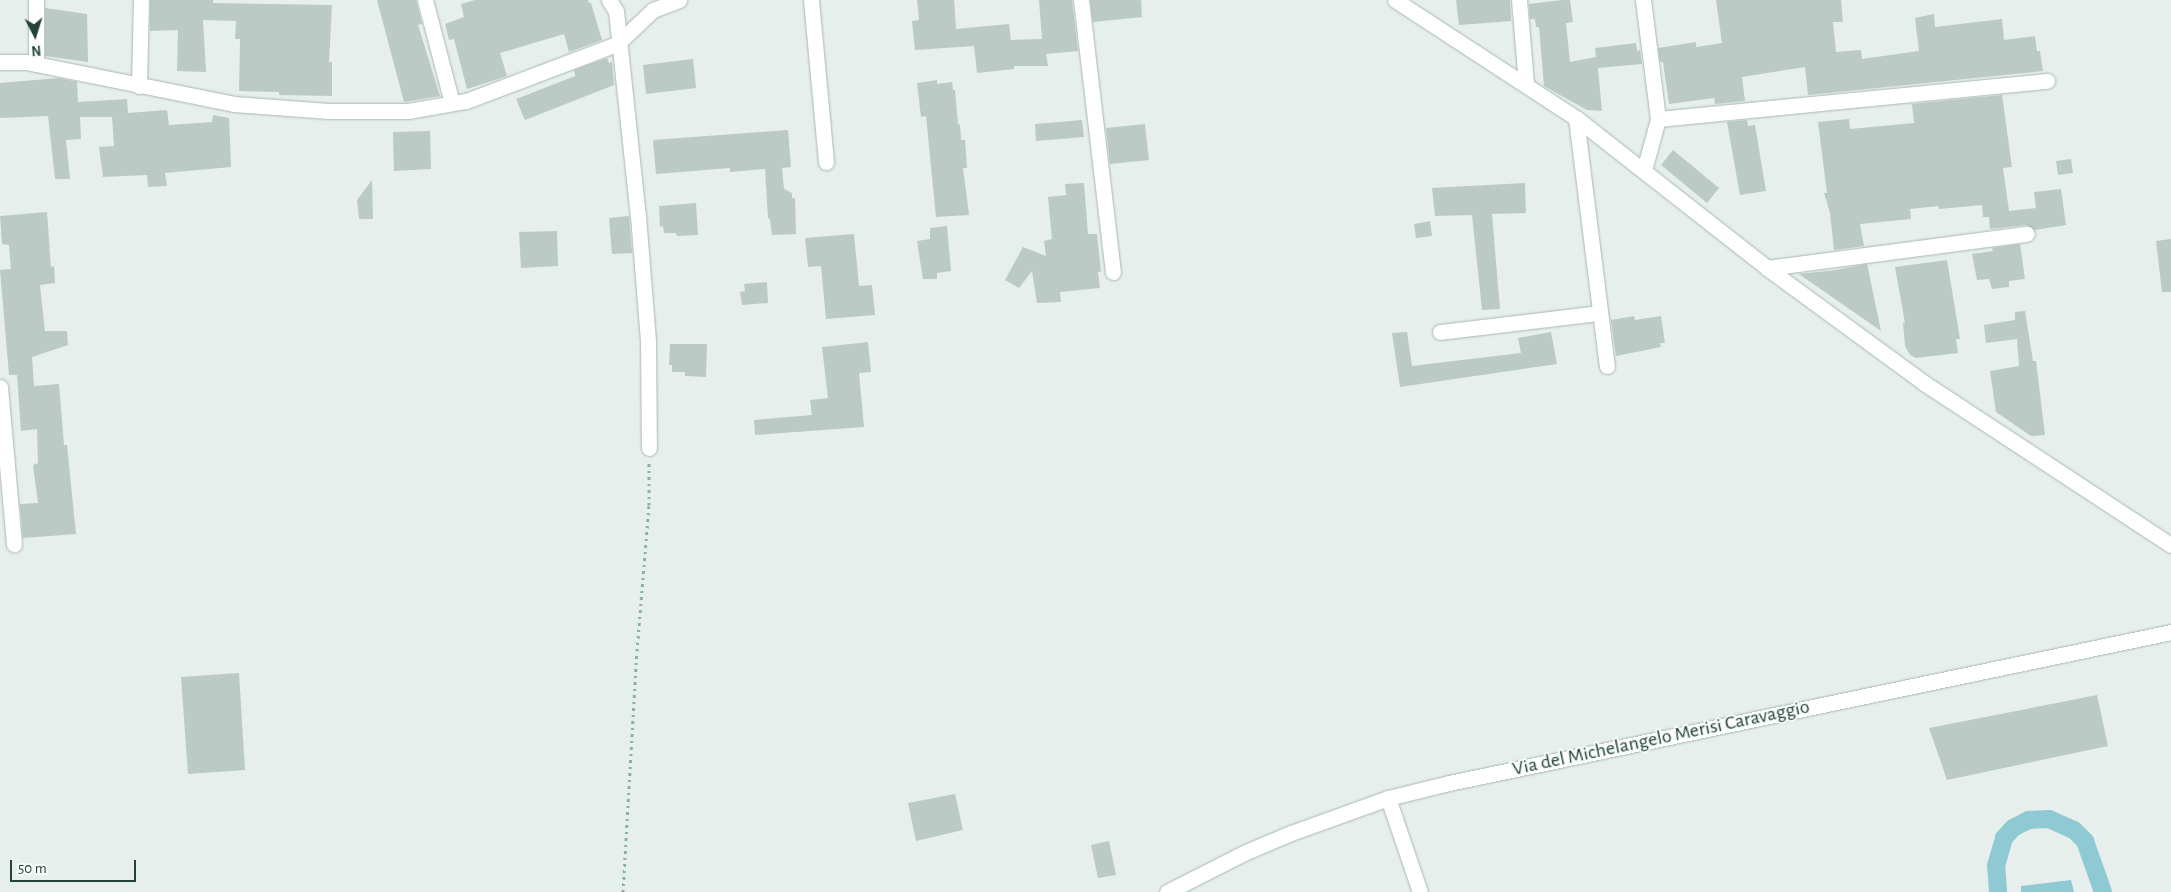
<!DOCTYPE html>
<html>
<head>
<meta charset="utf-8">
<style>
  body { margin:0 }
  #map { position:relative; width:2171px; height:892px; overflow:hidden; background:#e6efeb; font-family:"Alegreya Sans",sans-serif }
  div>[style] { position:absolute }
  .water>* { inset:0; background:#8ec9d4 }
  .canal>* { height:18px; margin:-9px; padding:0 9px; transform-origin:9px; border-radius:9px; background:#8ec9d4 }
  .building>* { inset:0; background:#bbcac4 }
  .path>* { height:3px; margin-top:-1.5px; transform-origin:0; background:repeating-linear-gradient(90deg,#86b3a5 0 2.5px,transparent 0 6.5px) }
  .roads { filter:drop-shadow(0 0 1px #a8b8b2) drop-shadow(0 0 1px #a8b8b2) }
  .minor>* { height:15px; margin:-7.5px; padding:0 7.5px; transform-origin:7.5px; border-radius:7.5px; background:#fff }
  span { translate:-50% -50%; white-space:nowrap; text-align:center; line-height:1.15; -webkit-text-stroke:4px #f7fbf9; paint-order:stroke }
  .street-label { font-size:20px; color:#24423a }
  .north { position:absolute; left:10px; top:10px; width:50px; height:50px; -webkit-text-stroke:4px #f7fbf9; paint-order:stroke; rotate:175deg; font-size:14px; font-weight:700; line-height:20px; text-align:center; color:#24423a }
  .north::after { content:''; display:block; margin:auto; width:18px; height:22px; background:#24423a; clip-path:polygon(50% 0,100% 100%,50% 72%,0 100%) }
  .scale { position:absolute; left:10px; top:860px; width:126px; height:22px; box-sizing:border-box; border:2px solid #24423a; border-top:0; padding-left:6px; font-size:15px; line-height:18px; white-space:nowrap; color:#24423a; -webkit-text-stroke:4px #f7fbf9; paint-order:stroke }
</style>
</head>
<body>
<div id="map">
  <div class="water">
    <div style="clip-path:polygon(2071px 880px,2074px 892px,2021px 892px,2021px 886px)"></div>
  </div>
  <div class="canal">
    <div style="left:1998px;top:892px;width:26px;rotate:-94deg"></div>
    <div style="left:1996px;top:866px;width:29px;rotate:-74deg"></div>
    <div style="left:2004px;top:838px;width:13px;rotate:-48deg"></div>
    <div style="left:2013px;top:828px;width:18px;rotate:-27deg"></div>
    <div style="left:2029px;top:820px;width:20px;rotate:-3deg"></div>
    <div style="left:2049px;top:819px;width:27px;rotate:24deg"></div>
    <div style="left:2074px;top:830px;width:16px;rotate:45deg"></div>
    <div style="left:2085px;top:841px;width:54px;rotate:70.6deg"></div>
  </div>
  <div class="building">
    <div style="clip-path:polygon(150px 0,213px 0,213px 3px,332px 5px,329px 62px,332px 62px,332px 96px,279px 95px,279px 92px,239px 91px,240px 39px,235px 39px,236px 21px,203px 20px,206px 72px,177px 71px,178px 30px,150px 31px)"></div>
    <div style="clip-path:polygon(377px 0,416px 0,422px 24px,418px 25px,440px 96px,404px 102px)"></div>
    <div style="clip-path:polygon(475px 0,588px 0,589px 3px,591px 3px,602px 40px,569px 52px,564px 34px,500px 53px,507px 76px,467px 89px,454px 39px,449px 40px,445px 24px,464px 17px,461px 4px)"></div>
    <div style="clip-path:polygon(917px 0,954px 0,956px 29px,1009px 24px,1011px 40px,1042px 39px,1039px 0,1072px 0,1078px 51px,1046px 54px,1048px 66px,1014px 66px,1014px 69px,977px 73px,974px 46px,915px 50px,912px 21px,919px 20px)"></div>
    <div style="clip-path:polygon(1090px 0,1141px 0,1142px 17px,1093px 22px)"></div>
    <div style="clip-path:polygon(1456px 0,1510px 0,1511px 21px,1459px 25px)"></div>
    <div style="clip-path:polygon(1562px 0,1570px 0,1573px 22px,1566px 23px,1570px 62px,1596px 57px,1595px 48px,1636px 43px,1637px 51px,1640px 50px,1642px 64px,1598px 68px,1602px 111px,1587px 110px,1544px 86px,1539px 27px,1536px 27px,1535px 19px,1530px 19px,1529px 4px)"></div>
    <div style="clip-path:polygon(1716px 0,1841px 0,1843px 22px,1833px 22px,1836px 52px,1861px 50px,1862px 59px,1919px 51px,1915px 18px,1934px 14px,1935px 27px,2002px 19px,2004px 40px,2035px 36px,2037px 51px,2040px 51px,2043px 71px,1808px 95px,1805px 67px,1742px 77px,1745px 101px,1715px 104px,1714px 98px,1669px 104px,1663px 62px,1660px 62px,1658px 48px,1696px 42px,1696px 47px,1722px 43px)"></div>
    <div style="clip-path:polygon(45px 8px,87px 14px,88px 62px,45px 56px)"></div>
    <div style="clip-path:polygon(607px 58px,609px 63px,612px 62px,614px 85px,525px 120px,516px 99px,575px 76px,574px 70px)"></div>
    <div style="clip-path:polygon(693px 59px,696px 88px,646px 94px,643px 65px)"></div>
    <div style="clip-path:polygon(59px 78px,77px 82px,78px 102px,127px 99px,128px 113px,167px 110px,169px 125px,212px 122px,213px 115px,229px 118px,231px 167px,165px 173px,167px 186px,148px 187px,147px 175px,103px 177px,99px 147px,114px 146px,112px 117px,80px 117px,81px 139px,66px 140px,70px 179px,55px 179px,48px 116px,0 118px,0 83px)"></div>
    <div style="clip-path:polygon(937px 80px,937px 84px,952px 82px,953px 90px,955px 90px,958px 125px,960px 124px,961px 140px,965px 140px,967px 168px,963px 168px,969px 215px,936px 217px,926px 116px,921px 117px,917px 83px)"></div>
    <div style="clip-path:polygon(2002px 95px,2012px 167px,2003px 168px,2009px 211px,2036px 208px,2034px 192px,2061px 189px,2066px 225px,2035px 230px,2026px 225px,1990px 229px,1989px 217px,1983px 217px,1982px 205px,1939px 209px,1938px 206px,1910px 209px,1911px 219px,1860px 224px,1864px 246px,1834px 250px,1830px 213px,1824px 193px,1827px 193px,1818px 122px,1849px 119px,1850px 129px,1914px 123px,1912px 104px)"></div>
    <div style="clip-path:polygon(1082px 120px,1084px 137px,1036px 141px,1035px 124px)"></div>
    <div style="clip-path:polygon(1747px 120px,1748px 126px,1755px 125px,1766px 191px,1740px 195px,1727px 122px)"></div>
    <div style="clip-path:polygon(1145px 124px,1149px 160px,1110px 164px,1106px 128px)"></div>
    <div style="clip-path:polygon(788px 130px,791px 167px,782px 168px,784px 189px,792px 193px,792px 198px,795px 198px,796px 234px,772px 235px,770px 219px,768px 218px,765px 169px,730px 172px,730px 168px,656px 174px,653px 140px)"></div>
    <div style="clip-path:polygon(430px 131px,431px 169px,394px 171px,393px 132px)"></div>
    <div style="clip-path:polygon(1673px 150px,1719px 188px,1707px 203px,1661px 165px)"></div>
    <div style="clip-path:polygon(2071px 159px,2073px 173px,2058px 175px,2056px 161px)"></div>
    <div style="clip-path:polygon(372px 180px,373px 219px,359px 219px,357px 200px)"></div>
    <div style="clip-path:polygon(1084px 183px,1088px 234px,1097px 234px,1101px 272px,1098px 272px,1100px 288px,1060px 292px,1061px 302px,1037px 303px,1032px 271px,1019px 288px,1005px 280px,1023px 247px,1046px 256px,1044px 241px,1052px 239px,1048px 197px,1066px 195px,1065px 184px)"></div>
    <div style="clip-path:polygon(1525px 183px,1526px 213px,1492px 214px,1500px 309px,1482px 310px,1472px 215px,1435px 216px,1432px 188px)"></div>
    <div style="clip-path:polygon(696px 203px,698px 235px,677px 236px,676px 233px,664px 233px,663px 226px,660px 227px,659px 206px)"></div>
    <div style="clip-path:polygon(47px 212px,51px 267px,54px 266px,55px 283px,40px 285px,45px 331px,67px 331px,68px 345px,32px 357px,34px 386px,59px 384px,64px 445px,67px 445px,76px 534px,23px 538px,20px 504px,38px 503px,33px 465px,38px 463px,37px 429px,21px 431px,17px 375px,9px 375px,0 270px,11px 269px,9px 245px,2px 244px,0 216px)"></div>
    <div style="clip-path:polygon(629px 216px,632px 253px,612px 254px,609px 218px)"></div>
    <div style="clip-path:polygon(1430px 221px,1432px 236px,1416px 238px,1414px 224px)"></div>
    <div style="clip-path:polygon(947px 226px,951px 271px,937px 273px,937px 279px,923px 279px,917px 241px,930px 239px,930px 228px)"></div>
    <div style="clip-path:polygon(557px 231px,558px 266px,521px 268px,519px 232px)"></div>
    <div style="clip-path:polygon(854px 234px,859px 286px,872px 285px,875px 315px,826px 319px,821px 266px,808px 267px,805px 238px)"></div>
    <div style="clip-path:polygon(2171px 239px,2171px 292px,2162px 292px,2156px 241px)"></div>
    <div style="clip-path:polygon(2020px 244px,2025px 279px,2009px 281px,2009px 287px,1992px 289px,1989px 279px,1977px 280px,1972px 254px,1993px 251px,1992px 248px)"></div>
    <div style="clip-path:polygon(1947px 260px,1960px 339px,1956px 339px,1958px 353px,1916px 358px,1910px 355px,1905px 346px,1903px 323px,1905px 323px,1895px 267px)"></div>
    <div style="clip-path:polygon(1867px 264px,1881px 331px,1799px 274px,1836px 270px)"></div>
    <div style="clip-path:polygon(767px 282px,768px 303px,742px 305px,740px 292px,745px 291px,744px 284px)"></div>
    <div style="clip-path:polygon(2025px 311px,2033px 361px,2036px 361px,2045px 435px,2031px 436px,1996px 412px,1990px 371px,2019px 366px,2017px 339px,1986px 343px,1984px 325px,2015px 320px,2015px 312px)"></div>
    <div style="clip-path:polygon(1634px 316px,1635px 320px,1661px 316px,1665px 343px,1660px 343px,1661px 347px,1616px 356px,1611px 320px)"></div>
    <div style="clip-path:polygon(1407px 332px,1412px 366px,1521px 353px,1518px 338px,1551px 332px,1557px 364px,1400px 387px,1392px 333px)"></div>
    <div style="clip-path:polygon(868px 342px,871px 372px,859px 373px,864px 427px,755px 435px,754px 420px,812px 415px,810px 400px,828px 398px,822px 347px)"></div>
    <div style="clip-path:polygon(670px 344px,707px 344px,706px 377px,685px 376px,685px 372px,672px 372px,672px 365px,669px 365px)"></div>
    <div style="clip-path:polygon(239px 673px,245px 770px,188px 774px,181px 677px)"></div>
    <div style="clip-path:polygon(2097px 695px,2108px 746px,1947px 780px,1929px 728px)"></div>
    <div style="clip-path:polygon(955px 794px,963px 830px,916px 841px,908px 803px)"></div>
    <div style="clip-path:polygon(1109px 841px,1116px 875px,1098px 878px,1091px 845px)"></div>
  </div>
  <div class="path">
    <div style="left:623px;top:892px;width:241px;rotate:-86.7deg"></div>
    <div style="left:637px;top:651px;width:146px;rotate:-85.3deg"></div>
    <div style="left:649px;top:505px;width:44px;rotate:-90deg"></div>
  </div>
  <div class="roads">
    <div class="minor">
      <div style="left:36px;top:0;width:64px;rotate:90deg"></div>
      <div style="left:425px;top:0;width:106px;rotate:75.3deg"></div>
      <div style="left:609px;top:0;width:13px;rotate:58deg"></div>
      <div style="left:616px;top:11px;width:206px;rotate:83.9deg"></div>
      <div style="left:638px;top:216px;width:125px;rotate:85.4deg"></div>
      <div style="left:648px;top:341px;width:107px;rotate:89.5deg"></div>
      <div style="left:811px;top:0;width:163px;rotate:84.7deg"></div>
      <div style="left:1081px;top:0;width:274px;rotate:83.3deg"></div>
      <div style="left:1395px;top:0;width:216px;rotate:33.1deg"></div>
      <div style="left:1576px;top:118px;width:243px;rotate:38.1deg"></div>
      <div style="left:1767px;top:268px;width:195px;rotate:36.2deg"></div>
      <div style="left:1924px;top:383px;width:295px;rotate:33.3deg"></div>
      <div style="left:1519px;top:0;width:83px;rotate:85.2deg"></div>
      <div style="left:1643px;top:0;width:120px;rotate:82.8deg"></div>
      <div style="left:0;top:62px;width:26px"></div>
      <div style="left:26px;top:62px;width:212px;rotate:11.4deg"></div>
      <div style="left:234px;top:104px;width:95px;rotate:4.2deg"></div>
      <div style="left:329px;top:111px;width:79px"></div>
      <div style="left:408px;top:111px;width:59px;rotate:-9.8deg"></div>
      <div style="left:466px;top:101px;width:161px;rotate:-20.7deg"></div>
      <div style="left:617px;top:44px;width:50px;rotate:-43.4deg"></div>
      <div style="left:653px;top:10px;width:28px;rotate:-21deg"></div>
      <div style="left:139px;top:86px;width:86px;rotate:-88.7deg"></div>
      <div style="left:1576px;top:118px;width:250px;rotate:82.9deg"></div>
      <div style="left:1644px;top:170px;width:53px;rotate:-74.6deg"></div>
      <div style="left:1658px;top:119px;width:391px;rotate:-5.6deg"></div>
      <div style="left:1767px;top:268px;width:262px;rotate:-7.5deg"></div>
      <div style="left:1440px;top:332px;width:160px;rotate:-6.8deg"></div>
      <div style="left:0;top:387px;width:158px;rotate:84.9deg"></div>
      <div style="left:1388px;top:798px;width:99px;rotate:71.2deg"></div>
      <div style="left:1167px;top:892px;width:89px;rotate:-26.9deg"></div>
      <div style="left:1246px;top:852px;width:49px;rotate:-22.9deg"></div>
      <div style="left:1291px;top:833px;width:103px;rotate:-19.8deg"></div>
      <div style="left:1388px;top:798px;width:63px;rotate:-13.8deg"></div>
      <div style="left:1449px;top:783px;width:738px;rotate:-11.81deg"></div>
    </div>
  </div>
  <div class="street-label">
    <span style="left:1661px;top:738px;rotate:-12deg">Via del Michelangelo Merisi Caravaggio</span>
  </div>
  <div class="north">N</div>
  <div class="scale">50 m</div>
</div>
</body>
</html>
